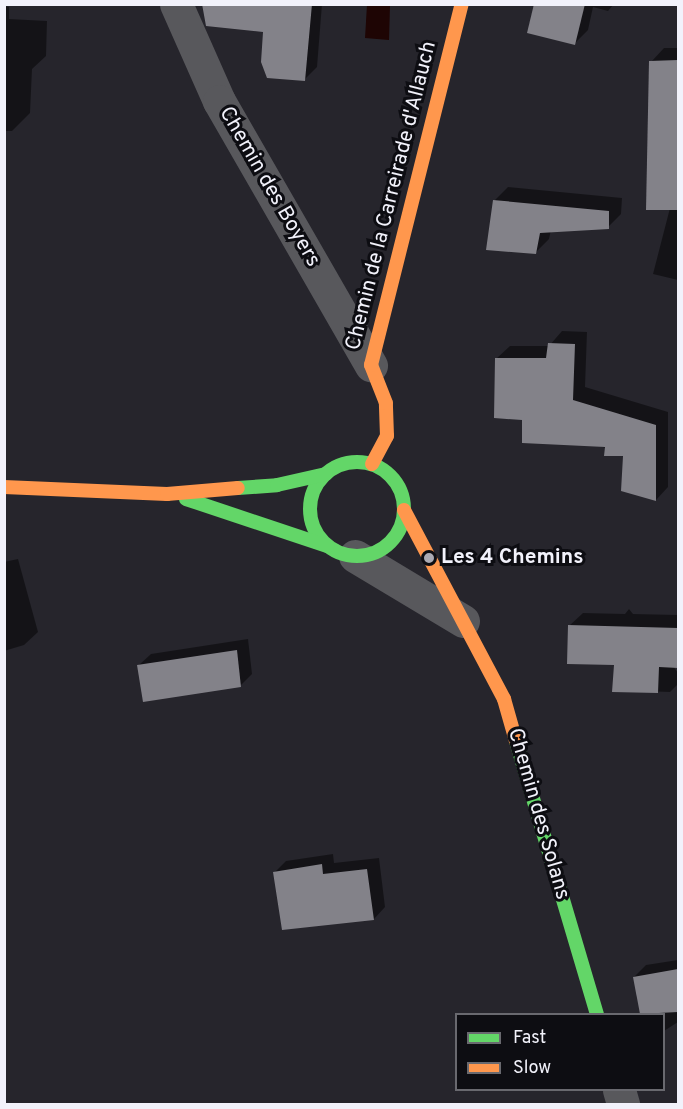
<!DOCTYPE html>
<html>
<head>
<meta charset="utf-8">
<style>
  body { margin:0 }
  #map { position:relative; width:683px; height:1109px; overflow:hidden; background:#26252c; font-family:Overpass,sans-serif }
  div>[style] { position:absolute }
  .water>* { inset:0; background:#1e0504 }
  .shadow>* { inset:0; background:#0007 }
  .building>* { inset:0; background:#838289 }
  .street>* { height:33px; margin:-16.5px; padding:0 16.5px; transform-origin:16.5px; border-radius:16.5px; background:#58585c }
  .fast>* { height:14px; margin:-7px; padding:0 7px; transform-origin:7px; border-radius:7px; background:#63d668 }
  .fast>.ring { margin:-7px; padding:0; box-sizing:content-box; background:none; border:14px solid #63d668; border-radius:50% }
  .slow>* { height:14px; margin:-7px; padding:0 7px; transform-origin:7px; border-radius:7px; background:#ff974d }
  .dots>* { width:16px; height:16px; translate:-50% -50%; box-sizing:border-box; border:3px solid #0d0d12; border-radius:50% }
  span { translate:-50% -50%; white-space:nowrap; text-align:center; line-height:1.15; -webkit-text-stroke:6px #0d0d12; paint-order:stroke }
  .street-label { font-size:21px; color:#f2f2fb }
  .poi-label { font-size:21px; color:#f2f2fb; font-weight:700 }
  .left { translate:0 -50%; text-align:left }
  .frame { position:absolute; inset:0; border:6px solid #f2f2fb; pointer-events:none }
  .legend { position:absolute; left:455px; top:1013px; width:210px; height:78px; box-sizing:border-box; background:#0d0d12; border:2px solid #69696f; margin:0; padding:8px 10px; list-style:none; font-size:18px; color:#f2f2fb }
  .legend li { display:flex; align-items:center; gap:12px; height:30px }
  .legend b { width:30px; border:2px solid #69696f }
</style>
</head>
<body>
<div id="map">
  <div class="water">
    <div style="clip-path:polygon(367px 5px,390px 5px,389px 40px,365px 38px)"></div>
  </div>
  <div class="shadow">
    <div style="clip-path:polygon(241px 4px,322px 4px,317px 67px,304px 80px)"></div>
    <div style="clip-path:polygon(536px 4px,614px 4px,608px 11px,593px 7px,588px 30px,575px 43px)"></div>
    <div style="clip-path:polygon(4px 6px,9px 7px,9px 19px,47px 21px,46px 56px,32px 69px,30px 113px,12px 131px,4px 131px)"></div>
    <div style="clip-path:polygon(664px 48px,678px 48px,678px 280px,653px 274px,670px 208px,651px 62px)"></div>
    <div style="clip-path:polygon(508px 187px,622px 198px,621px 214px,608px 227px,551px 230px,549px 239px,536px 252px,495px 200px)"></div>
    <div style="clip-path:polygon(562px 331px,587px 332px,585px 387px,668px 412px,668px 487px,656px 500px,625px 455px,523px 418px,497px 358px,510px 346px,549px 346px)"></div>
    <div style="clip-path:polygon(18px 559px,38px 632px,24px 645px,4px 651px,4px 562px)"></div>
    <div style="clip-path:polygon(629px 609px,633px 614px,678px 615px,678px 666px,673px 666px,678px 673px,678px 684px,670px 692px,614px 690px,615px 663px,569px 626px,583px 613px,625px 614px)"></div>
    <div style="clip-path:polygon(248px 639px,252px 674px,240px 686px,139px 665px,151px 654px)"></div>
    <div style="clip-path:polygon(333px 854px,334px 863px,379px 858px,385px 907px,374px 919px,275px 872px,286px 861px)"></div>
    <div style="clip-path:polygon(678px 960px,678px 1022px,664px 1031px,664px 1014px,641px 1014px,634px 977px,646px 965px)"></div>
  </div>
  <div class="building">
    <div style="clip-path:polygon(202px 4px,312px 4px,305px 81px,267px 78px,261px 62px,263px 32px,206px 26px)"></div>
    <div style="clip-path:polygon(534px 4px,585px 4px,575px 45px,527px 33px)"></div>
    <div style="clip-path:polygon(678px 60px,678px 210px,646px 210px,649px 61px)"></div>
    <div style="clip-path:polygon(493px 200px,609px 211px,609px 229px,540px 233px,536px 254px,486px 250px)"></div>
    <div style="clip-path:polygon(548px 343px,575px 344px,573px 400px,656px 425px,656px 501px,621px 491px,623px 456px,604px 456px,605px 447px,522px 443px,522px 420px,494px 418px,495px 358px,546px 358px)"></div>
    <div style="clip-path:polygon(568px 625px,678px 628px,678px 668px,659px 667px,658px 693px,612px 692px,614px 665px,567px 664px)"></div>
    <div style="clip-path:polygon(237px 650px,241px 687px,143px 702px,137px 665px)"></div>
    <div style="clip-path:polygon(322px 864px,323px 874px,367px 869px,374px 920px,282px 930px,273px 872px)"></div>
    <div style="clip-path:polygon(678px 969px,678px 1012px,640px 1014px,633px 977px)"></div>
  </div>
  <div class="street">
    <div style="left:176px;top:4px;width:106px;rotate:66.1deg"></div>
    <div style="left:219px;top:101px;width:305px;rotate:60.1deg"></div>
    <div style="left:355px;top:556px;width:126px;rotate:31deg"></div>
    <div style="left:619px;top:1090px;width:15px;rotate:74deg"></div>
  </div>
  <div class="fast">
    <div class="ring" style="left:310px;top:462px;width:80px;height:80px"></div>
    <div style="left:238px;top:488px;width:39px;rotate:-4deg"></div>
    <div style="left:277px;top:485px;width:50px;rotate:-12.7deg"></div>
    <div style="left:186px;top:499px;width:149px;rotate:18.4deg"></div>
    <div style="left:516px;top:741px;width:285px;rotate:73.5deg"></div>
  </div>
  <div class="slow">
    <div style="left:372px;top:464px;width:32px;rotate:-62deg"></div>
    <div style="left:387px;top:436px;width:33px;rotate:-92deg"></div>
    <div style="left:386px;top:403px;width:41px;rotate:-111.5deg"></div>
    <div style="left:371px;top:365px;width:372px;rotate:-75.9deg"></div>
    <div style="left:4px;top:487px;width:163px;rotate:2.5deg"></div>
    <div style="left:167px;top:494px;width:71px;rotate:-4.8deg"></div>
    <div style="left:404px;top:510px;width:214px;rotate:62.1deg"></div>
    <div style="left:504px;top:699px;width:44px;rotate:74.1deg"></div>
  </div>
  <div class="dots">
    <div style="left:429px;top:558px;background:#abaab3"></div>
  </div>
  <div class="street-label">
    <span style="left:269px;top:187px;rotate:60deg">Chemin des Boyers</span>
    <span style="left:392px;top:196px;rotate:-76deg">Chemin de la Carreirade d'Allauch</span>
    <span style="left:538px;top:814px;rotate:74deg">Chemin des Solans</span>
  </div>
  <div class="poi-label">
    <span class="left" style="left:441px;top:558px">Les 4 Chemins</span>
  </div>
  <div class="frame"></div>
  <ul class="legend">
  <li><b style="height:8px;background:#63d668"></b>Fast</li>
  <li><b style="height:8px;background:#ff974d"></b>Slow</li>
  </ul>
</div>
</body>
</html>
